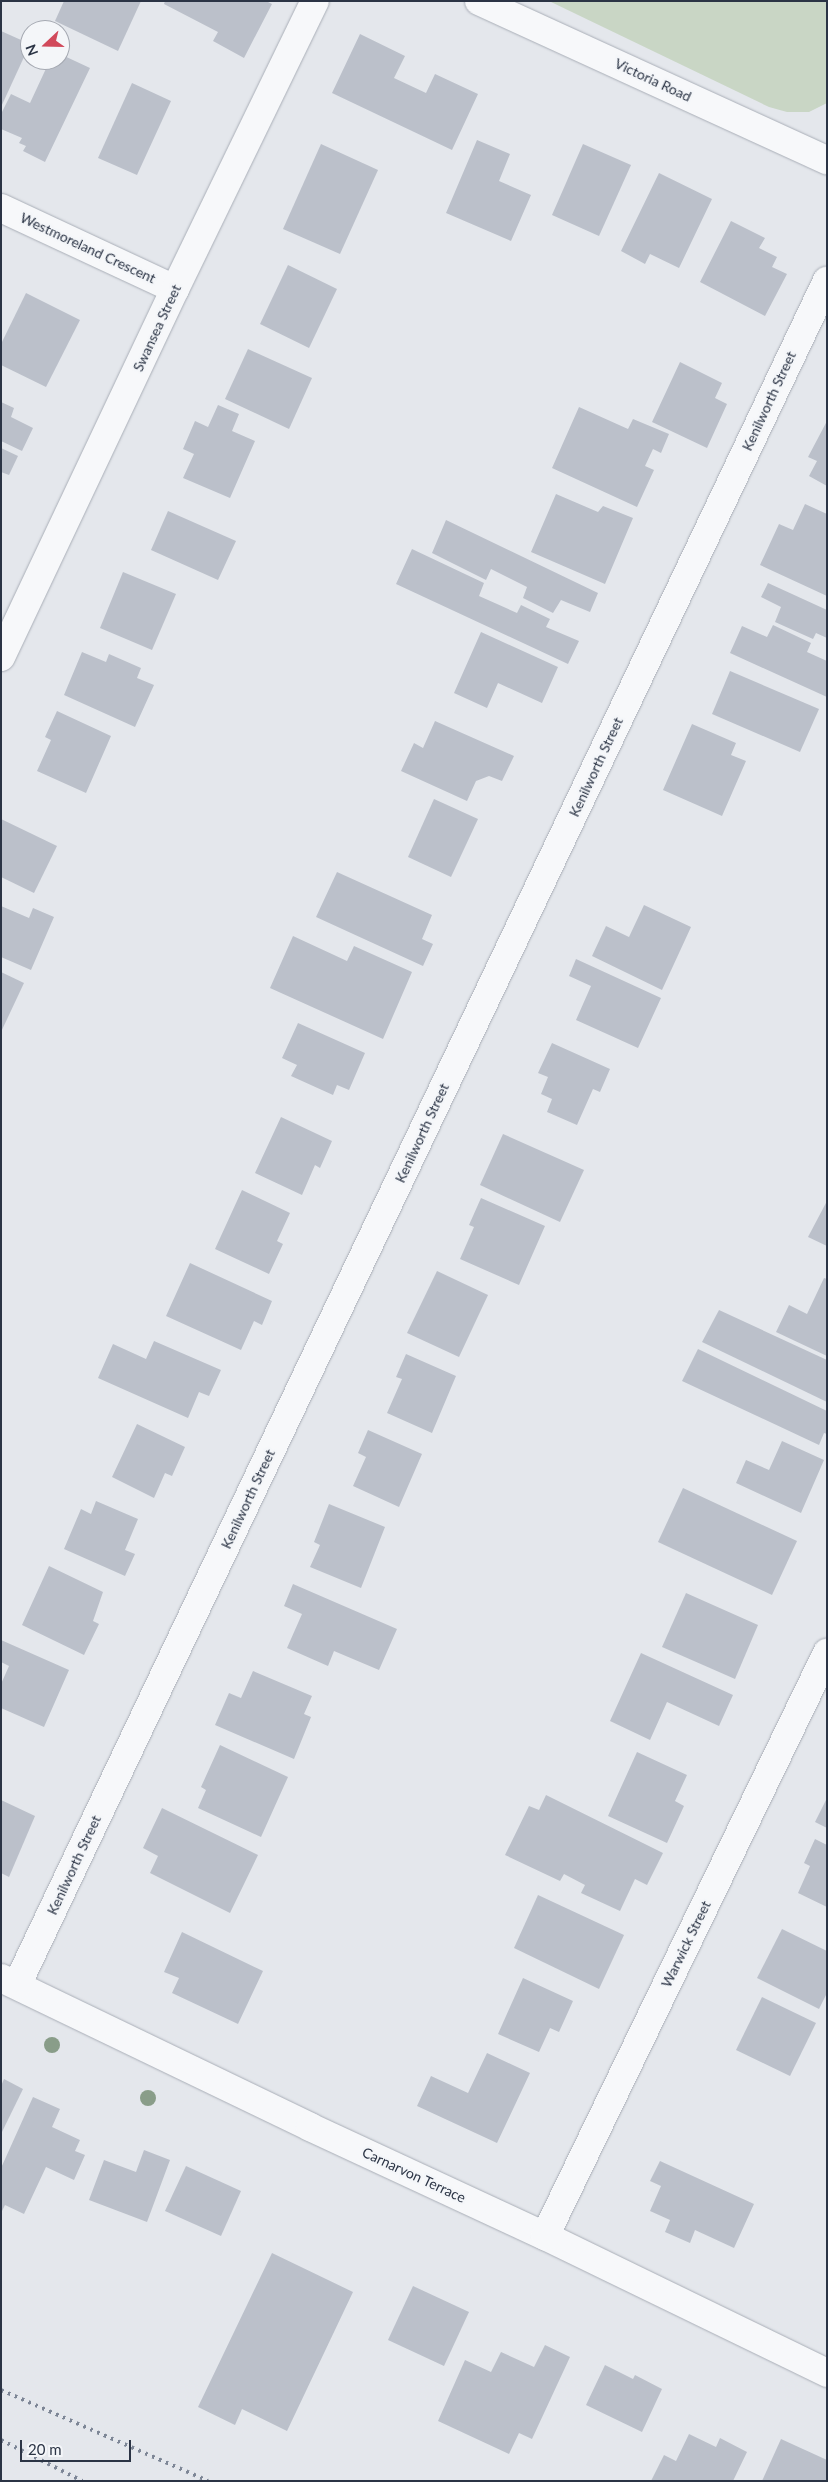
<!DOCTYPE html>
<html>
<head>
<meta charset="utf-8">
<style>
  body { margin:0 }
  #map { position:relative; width:828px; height:2482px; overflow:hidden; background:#e4e7ec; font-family:Lato,sans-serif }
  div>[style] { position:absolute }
  .green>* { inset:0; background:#c9d6c5 }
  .building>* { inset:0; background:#bbc0ca }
  .roads { filter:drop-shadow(0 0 1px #a9aeb7) drop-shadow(0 0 1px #a9aeb7) }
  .minor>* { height:28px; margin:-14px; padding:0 14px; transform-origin:14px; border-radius:14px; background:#f7f8fa }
  .rail>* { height:4px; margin-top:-2px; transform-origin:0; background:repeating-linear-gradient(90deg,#7d8696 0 2.5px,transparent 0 7.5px) }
  .trees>* { width:16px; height:16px; margin:-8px; border-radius:50%; background:#899d89 }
  span { translate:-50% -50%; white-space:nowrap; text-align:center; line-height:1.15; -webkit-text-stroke:4.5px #f4f6f9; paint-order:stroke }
  .street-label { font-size:14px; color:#2b3445 }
  .frame { position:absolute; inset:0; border:2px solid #2b3445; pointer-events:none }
  .north { position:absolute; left:20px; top:20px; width:50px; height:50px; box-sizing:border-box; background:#f4f6f9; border:1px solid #a4a8b1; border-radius:50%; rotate:249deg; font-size:14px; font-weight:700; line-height:20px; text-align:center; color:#2b3445 }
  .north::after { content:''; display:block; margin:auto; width:18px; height:22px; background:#d1495b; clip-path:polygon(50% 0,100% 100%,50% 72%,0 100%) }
  .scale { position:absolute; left:20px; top:2440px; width:111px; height:22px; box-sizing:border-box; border:2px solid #2b3445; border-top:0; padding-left:6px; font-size:15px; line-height:18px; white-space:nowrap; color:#2b3445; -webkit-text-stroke:4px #f4f6f9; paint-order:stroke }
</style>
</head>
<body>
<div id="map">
  <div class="green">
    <div style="clip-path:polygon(549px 1px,827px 1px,827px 103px,809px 112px,787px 112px,769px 107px)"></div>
  </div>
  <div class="building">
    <div style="clip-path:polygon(64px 1px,141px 1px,118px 51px,55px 21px)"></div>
    <div style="clip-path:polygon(165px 1px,266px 1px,272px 4px,244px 58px,213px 41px,218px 32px,164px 4px)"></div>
    <div style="clip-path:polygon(1px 31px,30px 44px,1px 107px)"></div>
    <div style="clip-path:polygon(360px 34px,405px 56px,394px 78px,426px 93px,435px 74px,478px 94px,452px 150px,332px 93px)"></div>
    <div style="clip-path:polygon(60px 54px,90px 68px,45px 162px,23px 151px,26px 146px,19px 143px,22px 138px,1px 129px,1px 114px,11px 94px,30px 103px,50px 60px,60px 60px)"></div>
    <div style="clip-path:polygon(132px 83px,171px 101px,137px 175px,98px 158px)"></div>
    <div style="clip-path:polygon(477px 140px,510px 154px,499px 181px,531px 195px,511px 241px,446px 213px)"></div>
    <div style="clip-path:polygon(321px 144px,378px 170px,340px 254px,283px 229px)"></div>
    <div style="clip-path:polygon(583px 144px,631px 165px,599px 236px,552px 215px)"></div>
    <div style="clip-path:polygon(659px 173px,712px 199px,679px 268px,650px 254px,645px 264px,621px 251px)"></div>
    <div style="clip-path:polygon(731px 221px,765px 238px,759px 248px,777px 257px,772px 267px,787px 274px,765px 316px,700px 282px)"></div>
    <div style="clip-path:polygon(288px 265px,337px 289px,309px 348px,260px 324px)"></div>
    <div style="clip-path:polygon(26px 293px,80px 320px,46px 387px,1px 365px,1px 344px)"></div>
    <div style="clip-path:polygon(248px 349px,312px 378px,289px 429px,225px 399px)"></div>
    <div style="clip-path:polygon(680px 362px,722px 383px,715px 398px,727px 404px,707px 448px,652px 422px)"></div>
    <div style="clip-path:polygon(1px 402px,14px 408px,11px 417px,33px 428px,22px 451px,1px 441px)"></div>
    <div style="clip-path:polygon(218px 405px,239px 414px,232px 431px,255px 441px,230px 498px,183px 478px,194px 454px,183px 449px,195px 421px,208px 427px)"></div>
    <div style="clip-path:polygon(579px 407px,628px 429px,633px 419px,669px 434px,661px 453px,653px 449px,645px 466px,654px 470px,637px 507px,552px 468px)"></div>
    <div style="clip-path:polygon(827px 421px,827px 486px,809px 476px,817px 461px,808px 457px)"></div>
    <div style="clip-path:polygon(1px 448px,18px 456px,9px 475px,1px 472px)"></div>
    <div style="clip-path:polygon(556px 494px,598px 512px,603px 506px,633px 518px,605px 584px,531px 552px)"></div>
    <div style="clip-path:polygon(805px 504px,827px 514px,827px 596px,760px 565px,779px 524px,793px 530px)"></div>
    <div style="clip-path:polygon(168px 511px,236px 541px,218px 580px,151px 550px)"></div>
    <div style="clip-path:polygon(446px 520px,598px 593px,590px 612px,561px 600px,553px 613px,523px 598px,527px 587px,491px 569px,486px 580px,432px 553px)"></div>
    <div style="clip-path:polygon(412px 549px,484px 583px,479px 596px,517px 613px,521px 605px,550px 619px,546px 627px,579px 641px,568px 664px,396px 584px)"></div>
    <div style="clip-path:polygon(123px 572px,176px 594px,152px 650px,100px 628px)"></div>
    <div style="clip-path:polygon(768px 583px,827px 610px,827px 638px,816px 633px,813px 639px,775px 622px,781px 607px,761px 597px)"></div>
    <div style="clip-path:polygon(773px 625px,811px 643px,807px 652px,827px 661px,827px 697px,730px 653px,742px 626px,767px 637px)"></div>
    <div style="clip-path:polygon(481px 632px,558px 667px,542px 703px,498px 683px,487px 708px,454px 693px)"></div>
    <div style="clip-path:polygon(82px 652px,106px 662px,109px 654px,141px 668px,137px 678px,154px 685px,135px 727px,64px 695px)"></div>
    <div style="clip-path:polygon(730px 671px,819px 709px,800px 752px,712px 714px)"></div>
    <div style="clip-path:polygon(57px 711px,111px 736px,86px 793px,37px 771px,51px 740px,45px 737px)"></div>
    <div style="clip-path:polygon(435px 721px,514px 756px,502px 781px,489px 776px,476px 781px,467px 801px,401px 771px,414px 743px,423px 748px)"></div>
    <div style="clip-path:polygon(692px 724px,736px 743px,731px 755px,746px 761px,722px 816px,663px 790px)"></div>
    <div style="clip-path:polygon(434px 799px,478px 819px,451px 877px,408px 857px)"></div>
    <div style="clip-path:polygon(1px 819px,57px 846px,34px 893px,1px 877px)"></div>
    <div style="clip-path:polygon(337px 872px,432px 915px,422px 939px,433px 944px,423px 966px,316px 917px)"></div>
    <div style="clip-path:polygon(644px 905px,691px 927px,662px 990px,592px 956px,606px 926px,629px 937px)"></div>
    <div style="clip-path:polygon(1px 906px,29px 918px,33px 908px,54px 917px,31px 970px,1px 957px)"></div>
    <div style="clip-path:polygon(293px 936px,347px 961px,354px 946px,412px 972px,383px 1039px,270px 988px)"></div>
    <div style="clip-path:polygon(576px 959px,661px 998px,638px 1048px,576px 1020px,591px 986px,569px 976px)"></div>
    <div style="clip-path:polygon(1px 972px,24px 983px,1px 1032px)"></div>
    <div style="clip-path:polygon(298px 1023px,365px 1053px,349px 1090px,337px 1085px,333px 1095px,291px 1076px,297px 1065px,282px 1058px)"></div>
    <div style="clip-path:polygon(552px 1043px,610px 1069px,600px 1092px,593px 1089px,577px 1125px,547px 1112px,552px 1099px,541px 1094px,548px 1077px,538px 1073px)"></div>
    <div style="clip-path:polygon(281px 1117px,332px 1141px,320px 1168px,315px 1165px,302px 1195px,255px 1173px)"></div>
    <div style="clip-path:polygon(503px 1134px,584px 1170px,560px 1222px,480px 1185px)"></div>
    <div style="clip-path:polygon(242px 1190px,290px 1213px,277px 1241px,283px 1244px,269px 1274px,215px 1249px)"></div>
    <div style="clip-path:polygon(481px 1198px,545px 1226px,519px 1285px,460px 1259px,474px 1227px,469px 1225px)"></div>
    <div style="clip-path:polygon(827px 1201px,827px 1246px,808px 1237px)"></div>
    <div style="clip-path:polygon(190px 1263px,272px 1301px,262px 1325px,254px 1321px,241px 1350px,166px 1316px)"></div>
    <div style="clip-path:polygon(437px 1271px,488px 1295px,459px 1357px,407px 1333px)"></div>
    <div style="clip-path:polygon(824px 1278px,827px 1279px,827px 1356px,776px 1332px,789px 1305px,807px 1314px)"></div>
    <div style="clip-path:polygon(719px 1310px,827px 1360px,827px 1402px,702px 1342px)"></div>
    <div style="clip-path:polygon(154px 1341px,221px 1370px,209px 1396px,199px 1392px,188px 1418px,98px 1378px,113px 1344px,146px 1359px)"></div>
    <div style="clip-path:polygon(698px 1349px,827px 1411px,827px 1434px,824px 1433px,819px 1445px,682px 1381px)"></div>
    <div style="clip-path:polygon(406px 1354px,456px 1376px,432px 1433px,387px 1413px,402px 1379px,396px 1377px)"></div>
    <div style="clip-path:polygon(137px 1424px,185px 1447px,172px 1476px,165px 1473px,154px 1498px,112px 1477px)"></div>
    <div style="clip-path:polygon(368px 1430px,422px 1454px,399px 1507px,353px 1486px,366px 1457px,358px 1453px)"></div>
    <div style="clip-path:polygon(782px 1441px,824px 1460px,801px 1513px,736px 1483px,746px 1460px,769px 1470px)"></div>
    <div style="clip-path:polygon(683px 1488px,797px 1541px,772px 1595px,658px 1542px)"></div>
    <div style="clip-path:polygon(96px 1501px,138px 1519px,125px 1550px,135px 1554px,125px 1576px,64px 1549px,81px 1509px,91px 1514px)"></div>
    <div style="clip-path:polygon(329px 1504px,385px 1527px,361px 1588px,310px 1567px,320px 1545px,314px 1542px)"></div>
    <div style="clip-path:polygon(49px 1566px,103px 1592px,93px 1621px,99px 1624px,84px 1655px,22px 1625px)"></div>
    <div style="clip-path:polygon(293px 1584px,397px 1629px,379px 1670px,334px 1651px,328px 1666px,287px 1648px,302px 1614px,284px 1606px)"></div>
    <div style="clip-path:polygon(686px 1593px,758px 1625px,735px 1679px,662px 1647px)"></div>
    <div style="clip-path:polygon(1px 1640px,69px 1670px,44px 1727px,1px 1708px,1px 1684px,9px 1666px,1px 1662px)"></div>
    <div style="clip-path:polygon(641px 1653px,733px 1695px,719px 1726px,667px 1702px,650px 1740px,610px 1721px)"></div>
    <div style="clip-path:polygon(253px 1671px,312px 1696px,304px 1714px,311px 1717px,294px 1759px,215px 1725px,229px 1693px,241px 1698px)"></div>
    <div style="clip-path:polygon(220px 1745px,288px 1777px,261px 1837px,198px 1808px,206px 1790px,201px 1787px)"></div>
    <div style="clip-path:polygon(637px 1752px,687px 1775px,675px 1801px,684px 1806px,667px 1843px,608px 1816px)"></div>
    <div style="clip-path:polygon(546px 1795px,663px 1853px,647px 1885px,635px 1879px,620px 1911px,581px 1893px,585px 1885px,564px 1874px,560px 1881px,505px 1855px,529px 1806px,539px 1810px)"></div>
    <div style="clip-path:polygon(827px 1798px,827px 1828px,815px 1822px)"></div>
    <div style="clip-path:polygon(1px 1800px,35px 1816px,9px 1877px,1px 1873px)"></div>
    <div style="clip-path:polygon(162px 1808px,258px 1855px,230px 1913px,150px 1873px,158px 1856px,143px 1848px)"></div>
    <div style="clip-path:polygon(815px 1839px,827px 1845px,827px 1907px,798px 1893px,810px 1866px,804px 1863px)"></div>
    <div style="clip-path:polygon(538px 1895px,624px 1935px,599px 1989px,514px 1948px)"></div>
    <div style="clip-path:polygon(782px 1929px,827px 1951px,827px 1993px,819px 2009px,757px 1978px)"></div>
    <div style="clip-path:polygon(182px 1932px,263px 1971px,238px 2024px,172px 1993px,179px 1978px,164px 1972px)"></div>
    <div style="clip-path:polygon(523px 1978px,573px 2001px,559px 2032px,550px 2028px,539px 2052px,498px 2034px)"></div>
    <div style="clip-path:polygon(762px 1997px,816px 2023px,790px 2076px,736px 2050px)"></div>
    <div style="clip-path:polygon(487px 2053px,530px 2073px,497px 2143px,417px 2106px,431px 2076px,468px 2093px)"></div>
    <div style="clip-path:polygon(4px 2079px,23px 2089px,1px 2134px,1px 2086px)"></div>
    <div style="clip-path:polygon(33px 2097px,60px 2109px,52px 2127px,80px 2140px,75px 2151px,85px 2155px,74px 2180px,46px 2167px,24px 2214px,5px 2205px,1px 2213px,1px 2168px)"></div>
    <div style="clip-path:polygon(144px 2150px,170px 2160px,147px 2222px,89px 2200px,104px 2160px,136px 2172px)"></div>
    <div style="clip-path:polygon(660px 2161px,754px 2204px,734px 2248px,695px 2230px,690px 2243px,665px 2232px,670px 2220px,650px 2211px,661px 2186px,650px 2181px)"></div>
    <div style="clip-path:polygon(186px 2166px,241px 2191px,221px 2236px,165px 2211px)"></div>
    <div style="clip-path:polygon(272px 2253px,353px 2292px,287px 2431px,242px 2409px,235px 2425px,198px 2407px)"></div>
    <div style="clip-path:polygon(413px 2286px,469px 2312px,444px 2366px,388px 2340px)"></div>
    <div style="clip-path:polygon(545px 2345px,570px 2357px,532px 2439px,519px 2433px,509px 2454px,438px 2421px,465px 2360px,491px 2372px,501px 2352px,534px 2367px)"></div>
    <div style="clip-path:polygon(605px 2365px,633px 2379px,635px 2375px,662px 2389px,642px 2432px,586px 2405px)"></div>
    <div style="clip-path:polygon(689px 2434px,716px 2447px,720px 2438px,747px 2452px,733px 2481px,651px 2481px,664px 2455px,676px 2461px)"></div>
    <div style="clip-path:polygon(781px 2439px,827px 2460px,827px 2481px,762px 2481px)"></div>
  </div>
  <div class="roads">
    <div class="minor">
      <div style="left:479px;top:1px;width:383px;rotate:24.6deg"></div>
      <div style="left:1px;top:208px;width:192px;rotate:25deg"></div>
      <div style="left:1px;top:657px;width:407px;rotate:-64.7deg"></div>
      <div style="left:175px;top:289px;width:320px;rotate:-64.1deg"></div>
      <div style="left:1px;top:1978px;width:343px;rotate:25.7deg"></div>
      <div style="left:310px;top:2127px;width:259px;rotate:24.9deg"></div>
      <div style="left:545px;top:2236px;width:314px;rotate:25.9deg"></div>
      <div style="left:17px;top:1985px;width:1887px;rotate:-64.58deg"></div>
      <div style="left:545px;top:2236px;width:648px;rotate:-64.19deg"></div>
    </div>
  </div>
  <div class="rail">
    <div style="left:1px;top:2390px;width:226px;rotate:23.7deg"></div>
    <div style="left:1px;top:2440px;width:91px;rotate:26.8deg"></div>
  </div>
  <div class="trees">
    <div style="left:52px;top:2045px"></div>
    <div style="left:148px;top:2098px"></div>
  </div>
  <div class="street-label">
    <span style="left:653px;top:80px;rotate:25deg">Victoria Road</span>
    <span style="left:88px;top:248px;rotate:25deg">Westmoreland Crescent</span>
    <span style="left:157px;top:328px;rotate:-65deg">Swansea Street</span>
    <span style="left:769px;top:401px;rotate:-65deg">Kenilworth Street</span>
    <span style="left:596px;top:767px;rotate:-65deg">Kenilworth Street</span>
    <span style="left:422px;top:1133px;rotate:-65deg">Kenilworth Street</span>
    <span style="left:248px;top:1499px;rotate:-65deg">Kenilworth Street</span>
    <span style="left:74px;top:1865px;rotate:-65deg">Kenilworth Street</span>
    <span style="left:686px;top:1944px;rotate:-64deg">Warwick Street</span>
    <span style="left:414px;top:2175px;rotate:25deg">Carnarvon Terrace</span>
  </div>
  <div class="frame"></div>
  <div class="north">N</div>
  <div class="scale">20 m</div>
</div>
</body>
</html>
